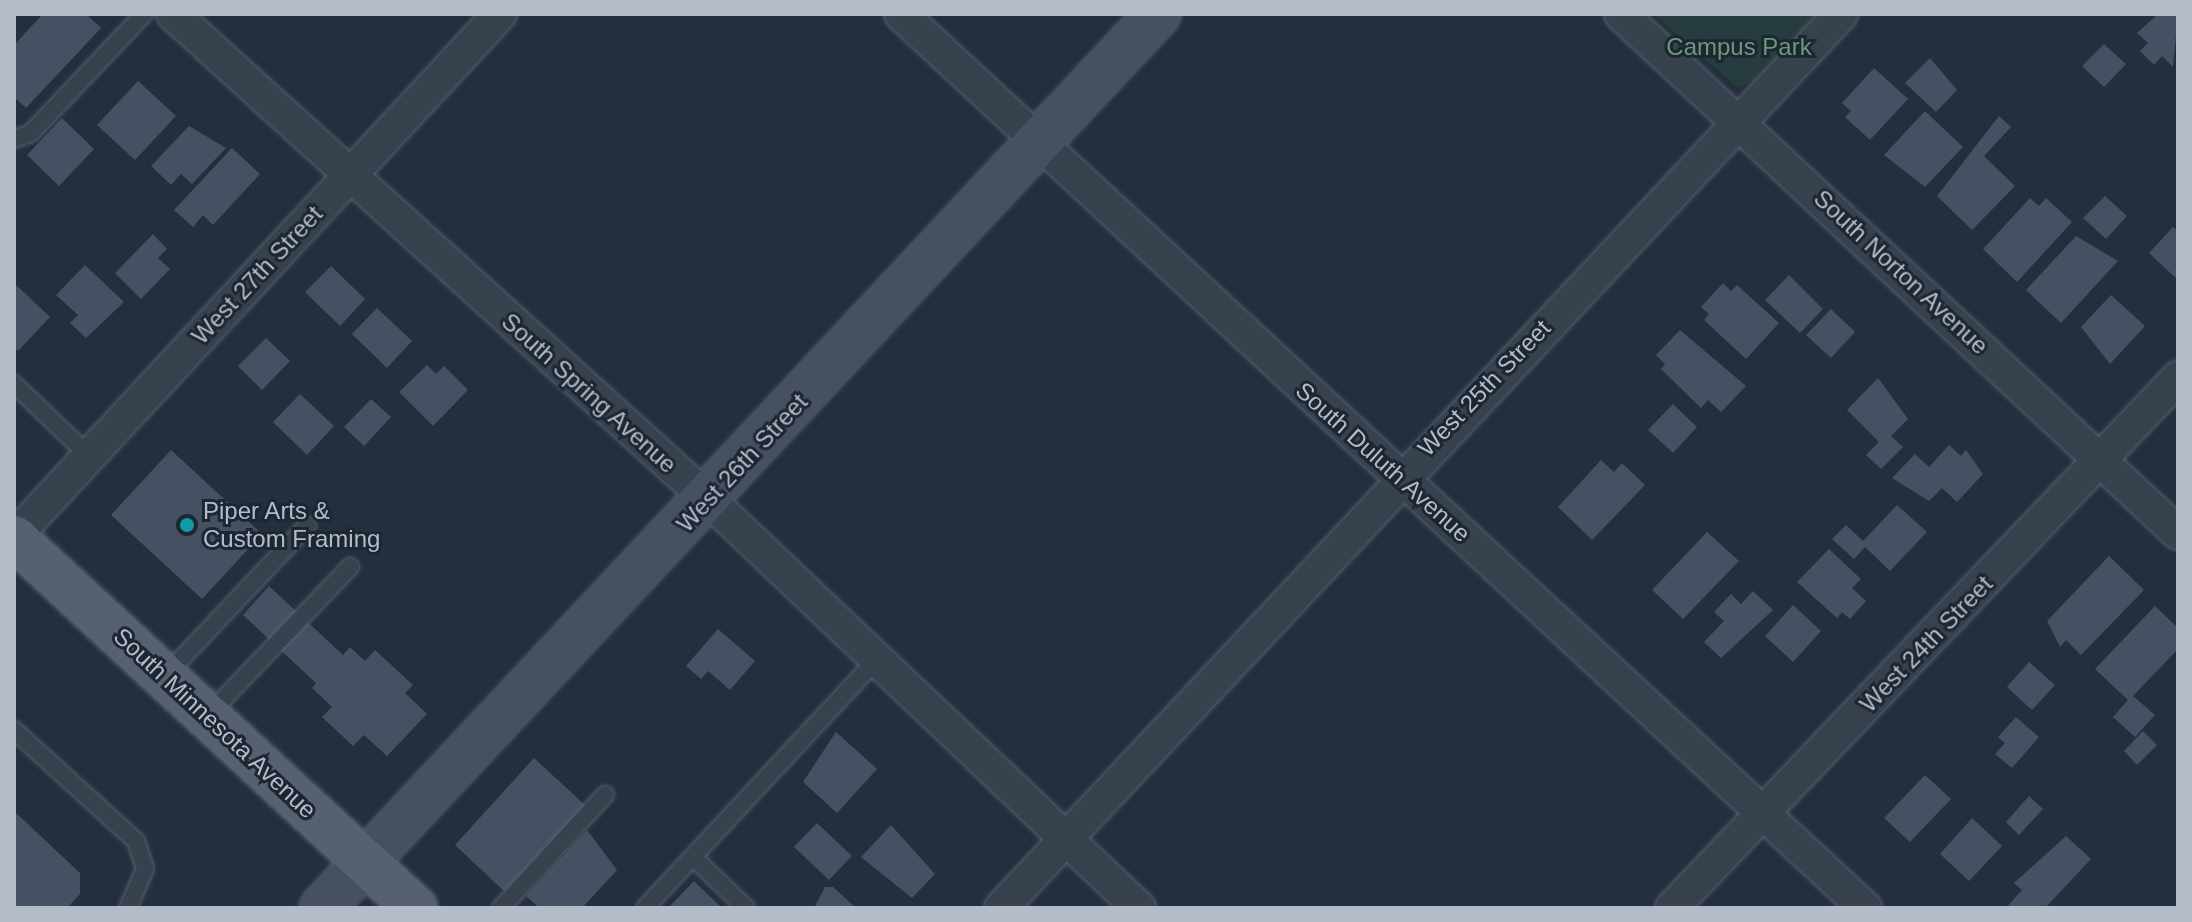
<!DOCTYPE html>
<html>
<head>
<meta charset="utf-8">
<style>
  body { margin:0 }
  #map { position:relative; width:2192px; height:922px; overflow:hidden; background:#242f3e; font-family:Helvetica,sans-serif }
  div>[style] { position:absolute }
  .green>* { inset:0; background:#263c3f }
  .building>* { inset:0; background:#455162 }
  .roads { filter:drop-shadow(0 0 2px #565f6c) drop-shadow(0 0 2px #565f6c) }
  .lane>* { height:16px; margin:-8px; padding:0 8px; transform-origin:8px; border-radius:8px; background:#38414e }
  .street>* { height:32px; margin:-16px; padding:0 16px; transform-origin:16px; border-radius:16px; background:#38414e }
  .secondary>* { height:44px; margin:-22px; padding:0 22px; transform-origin:22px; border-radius:22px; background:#465061 }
  .primary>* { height:44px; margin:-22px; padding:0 22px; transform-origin:22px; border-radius:22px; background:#56606e }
  .dots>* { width:22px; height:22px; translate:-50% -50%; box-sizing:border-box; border:4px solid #1d2633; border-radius:50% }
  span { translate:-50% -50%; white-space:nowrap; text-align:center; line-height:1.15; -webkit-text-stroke:6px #1d2633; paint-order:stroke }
  .park-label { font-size:24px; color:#6b9a76 }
  .street-label { font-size:24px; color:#b4bcc9 }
  .poi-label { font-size:24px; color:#b4bcc9 }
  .left { translate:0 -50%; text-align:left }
  .frame { position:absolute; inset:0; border:16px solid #b4bcc9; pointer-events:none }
</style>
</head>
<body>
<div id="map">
  <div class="green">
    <div style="clip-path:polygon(1653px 14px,1817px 14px,1755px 81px,1738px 88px)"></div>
  </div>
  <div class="building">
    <div style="clip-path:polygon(43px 14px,86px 14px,101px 28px,26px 108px,14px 97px,14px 45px)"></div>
    <div style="clip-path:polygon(2158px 14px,2178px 14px,2173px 67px,2162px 56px,2154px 65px,2140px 51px,2148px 43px,2137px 33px)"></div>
    <div style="clip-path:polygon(2104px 44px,2126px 64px,2104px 87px,2082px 66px)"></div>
    <div style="clip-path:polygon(1930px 58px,1957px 90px,1936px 112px,1905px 83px)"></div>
    <div style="clip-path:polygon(1874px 68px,1908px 99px,1870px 140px,1845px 117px,1851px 111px,1842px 103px)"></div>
    <div style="clip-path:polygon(138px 81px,176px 116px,135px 160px,97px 125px)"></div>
    <div style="clip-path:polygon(1925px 111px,1963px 147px,1925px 187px,1884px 155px)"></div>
    <div style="clip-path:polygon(1999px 116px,2011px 127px,1984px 156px,2015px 186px,1972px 230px,1937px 196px)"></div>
    <div style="clip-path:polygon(62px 118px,94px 149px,59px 186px,27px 155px)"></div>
    <div style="clip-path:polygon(189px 126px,226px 148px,192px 184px,181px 174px,171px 185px,151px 166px)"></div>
    <div style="clip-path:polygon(232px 148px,260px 174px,213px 225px,203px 215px,193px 227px,174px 210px)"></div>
    <div style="clip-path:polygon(2105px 196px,2127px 216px,2106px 239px,2083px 218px)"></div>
    <div style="clip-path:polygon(2030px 198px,2039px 206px,2046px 198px,2072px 222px,2017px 282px,1983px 249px)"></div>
    <div style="clip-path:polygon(2173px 227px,2178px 231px,2178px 280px,2149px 253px)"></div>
    <div style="clip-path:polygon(153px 234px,167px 249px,158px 258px,170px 269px,141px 299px,115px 273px)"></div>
    <div style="clip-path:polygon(2076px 236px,2118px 261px,2061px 323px,2026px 290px)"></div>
    <div style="clip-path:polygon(85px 265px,124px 302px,86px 338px,70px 323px,78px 315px,56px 295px)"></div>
    <div style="clip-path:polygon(331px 266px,365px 299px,340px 326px,305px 292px)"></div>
    <div style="clip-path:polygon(1789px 275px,1823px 309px,1800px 333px,1765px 300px)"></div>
    <div style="clip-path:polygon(14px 283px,50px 317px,18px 351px,14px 348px)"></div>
    <div style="clip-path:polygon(1723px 283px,1731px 291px,1737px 285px,1779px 323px,1746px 359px,1704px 320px,1709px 314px,1701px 307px)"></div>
    <div style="clip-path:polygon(2111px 295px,2145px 326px,2110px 364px,2081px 327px)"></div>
    <div style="clip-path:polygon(377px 308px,412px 341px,387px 368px,352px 334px)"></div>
    <div style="clip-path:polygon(1831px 309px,1855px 332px,1831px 358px,1806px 335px)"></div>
    <div style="clip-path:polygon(1680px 330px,1746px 386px,1721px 412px,1708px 400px,1701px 408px,1661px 369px,1665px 364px,1656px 355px)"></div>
    <div style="clip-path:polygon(266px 338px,290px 361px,262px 390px,238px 366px)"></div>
    <div style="clip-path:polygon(427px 365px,436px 374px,444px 366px,468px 390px,433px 426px,399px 392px)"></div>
    <div style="clip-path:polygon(1878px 378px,1908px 419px,1891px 436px,1903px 447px,1881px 469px,1866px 455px,1879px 442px,1847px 410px)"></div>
    <div style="clip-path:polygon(300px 394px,334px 426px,307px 455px,273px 422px)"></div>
    <div style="clip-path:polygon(371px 399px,391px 417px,364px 446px,344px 427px)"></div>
    <div style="clip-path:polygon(1673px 404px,1697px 427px,1673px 453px,1648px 430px)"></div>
    <div style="clip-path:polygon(1949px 445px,1961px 456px,1966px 450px,1983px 474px,1957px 502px,1942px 488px,1929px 501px,1892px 478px,1915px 454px,1929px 467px)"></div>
    <div style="clip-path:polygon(171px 450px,262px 534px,202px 599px,111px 515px)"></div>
    <div style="clip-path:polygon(1601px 460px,1614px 472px,1622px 463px,1645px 485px,1592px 540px,1558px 507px)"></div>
    <div style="clip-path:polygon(1897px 505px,1927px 532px,1890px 571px,1865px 547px,1854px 559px,1832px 539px,1846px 525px,1863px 541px)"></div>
    <div style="clip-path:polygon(1707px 532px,1739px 561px,1683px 619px,1652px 590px)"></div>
    <div style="clip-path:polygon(1829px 549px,1861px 579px,1852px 588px,1866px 601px,1850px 619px,1842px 612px,1837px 618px,1797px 582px)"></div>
    <div style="clip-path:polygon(2109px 556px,2144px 590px,2081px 655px,2066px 640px,2060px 647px,2047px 621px)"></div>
    <div style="clip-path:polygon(269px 586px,343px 655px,350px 647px,365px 661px,375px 650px,413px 685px,405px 693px,427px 714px,387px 756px,364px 735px,353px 746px,322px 717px,332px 707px,312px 688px,316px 683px,243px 615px)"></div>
    <div style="clip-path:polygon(1753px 591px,1773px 610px,1721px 658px,1704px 642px,1724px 621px,1714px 612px,1731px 594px,1741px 604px)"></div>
    <div style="clip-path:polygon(1793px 605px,1821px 631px,1793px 662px,1765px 636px)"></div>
    <div style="clip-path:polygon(2155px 606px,2178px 628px,2178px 649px,2133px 696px,2155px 715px,2135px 737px,2113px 717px,2128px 700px,2095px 669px)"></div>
    <div style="clip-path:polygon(718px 629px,755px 661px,730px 690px,708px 671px,701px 679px,686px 666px)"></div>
    <div style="clip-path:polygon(2029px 662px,2055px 685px,2032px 710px,2007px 687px)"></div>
    <div style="clip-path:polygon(2016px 717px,2039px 737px,2012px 768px,1995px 754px,2005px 743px,1998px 737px)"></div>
    <div style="clip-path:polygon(2143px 731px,2157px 745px,2137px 765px,2124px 751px)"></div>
    <div style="clip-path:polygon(836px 732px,877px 769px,837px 813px,803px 782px)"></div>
    <div style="clip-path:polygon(534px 758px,585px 805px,505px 892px,455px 845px)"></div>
    <div style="clip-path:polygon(1925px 775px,1951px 799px,1910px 842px,1884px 818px)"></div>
    <div style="clip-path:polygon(2029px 796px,2043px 809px,2019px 835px,2006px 822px)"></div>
    <div style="clip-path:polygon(14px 811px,80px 873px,80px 894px,67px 908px,14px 908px)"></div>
    <div style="clip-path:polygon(1972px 818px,2002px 846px,1969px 881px,1940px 854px)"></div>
    <div style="clip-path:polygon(817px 823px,852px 856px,829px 880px,794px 847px)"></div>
    <div style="clip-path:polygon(891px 825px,935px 874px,912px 898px,861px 857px)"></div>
    <div style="clip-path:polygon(587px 830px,617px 870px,582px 908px,539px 908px,526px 896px)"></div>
    <div style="clip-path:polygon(2066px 836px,2091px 859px,2045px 908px,2006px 908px,2022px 890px,2014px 883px)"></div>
    <div style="clip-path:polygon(694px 881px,722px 908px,668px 908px)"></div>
    <div style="clip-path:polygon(825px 887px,833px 887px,856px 908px,814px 908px)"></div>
  </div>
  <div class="roads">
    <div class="lane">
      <div style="left:14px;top:139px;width:18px;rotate:-19deg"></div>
      <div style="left:31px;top:133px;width:164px;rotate:-46.5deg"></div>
      <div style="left:14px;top:384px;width:104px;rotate:43.8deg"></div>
      <div style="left:165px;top:676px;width:207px;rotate:-46.6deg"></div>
      <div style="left:207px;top:716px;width:207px;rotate:-46.2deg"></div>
      <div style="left:14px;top:730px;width:165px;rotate:42.3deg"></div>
      <div style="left:136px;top:841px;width:29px;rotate:72deg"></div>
      <div style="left:145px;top:869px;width:43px;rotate:113.6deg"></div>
      <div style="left:693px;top:857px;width:74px;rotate:43.9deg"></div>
      <div style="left:501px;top:908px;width:154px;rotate:-47.4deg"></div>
      <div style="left:645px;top:908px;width:339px;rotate:-47deg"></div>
    </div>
    <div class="street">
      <div style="left:173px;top:14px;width:724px;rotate:42.2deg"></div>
      <div style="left:709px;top:500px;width:593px;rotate:43.5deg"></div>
      <div style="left:901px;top:14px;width:1315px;rotate:42.84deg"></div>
      <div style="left:1621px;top:14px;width:761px;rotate:42.98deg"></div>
      <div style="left:14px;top:537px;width:714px;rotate:-47.1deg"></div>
      <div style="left:1001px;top:908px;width:1227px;rotate:-46.78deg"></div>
      <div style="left:1672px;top:908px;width:733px;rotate:-46.33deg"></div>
    </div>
    <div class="secondary">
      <div style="left:322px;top:908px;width:1224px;rotate:-46.92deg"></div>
    </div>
    <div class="primary">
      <div style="left:14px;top:538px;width:546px;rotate:42.7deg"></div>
    </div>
  </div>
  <div class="dots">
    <div style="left:187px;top:525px;background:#0f9aa8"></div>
  </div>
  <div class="park-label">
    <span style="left:1739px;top:47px">Campus Park</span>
  </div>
  <div class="street-label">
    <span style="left:1901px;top:272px;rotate:43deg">South Norton Avenue</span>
    <span style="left:257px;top:275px;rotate:-47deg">West 27th Street</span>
    <span style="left:1484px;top:388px;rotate:-46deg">West 25th Street</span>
    <span style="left:589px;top:393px;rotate:42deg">South Spring Avenue</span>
    <span style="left:1383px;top:462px;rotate:42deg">South Duluth Avenue</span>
    <span style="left:742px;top:463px;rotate:-47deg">West 26th Street</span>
    <span style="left:1926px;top:644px;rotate:-46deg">West 24th Street</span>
    <span style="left:215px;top:723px;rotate:43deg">South Minnesota Avenue</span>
  </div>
  <div class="poi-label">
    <span class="left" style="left:203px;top:525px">Piper Arts &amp;<br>Custom Framing</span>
  </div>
  <div class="frame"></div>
</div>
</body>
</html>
